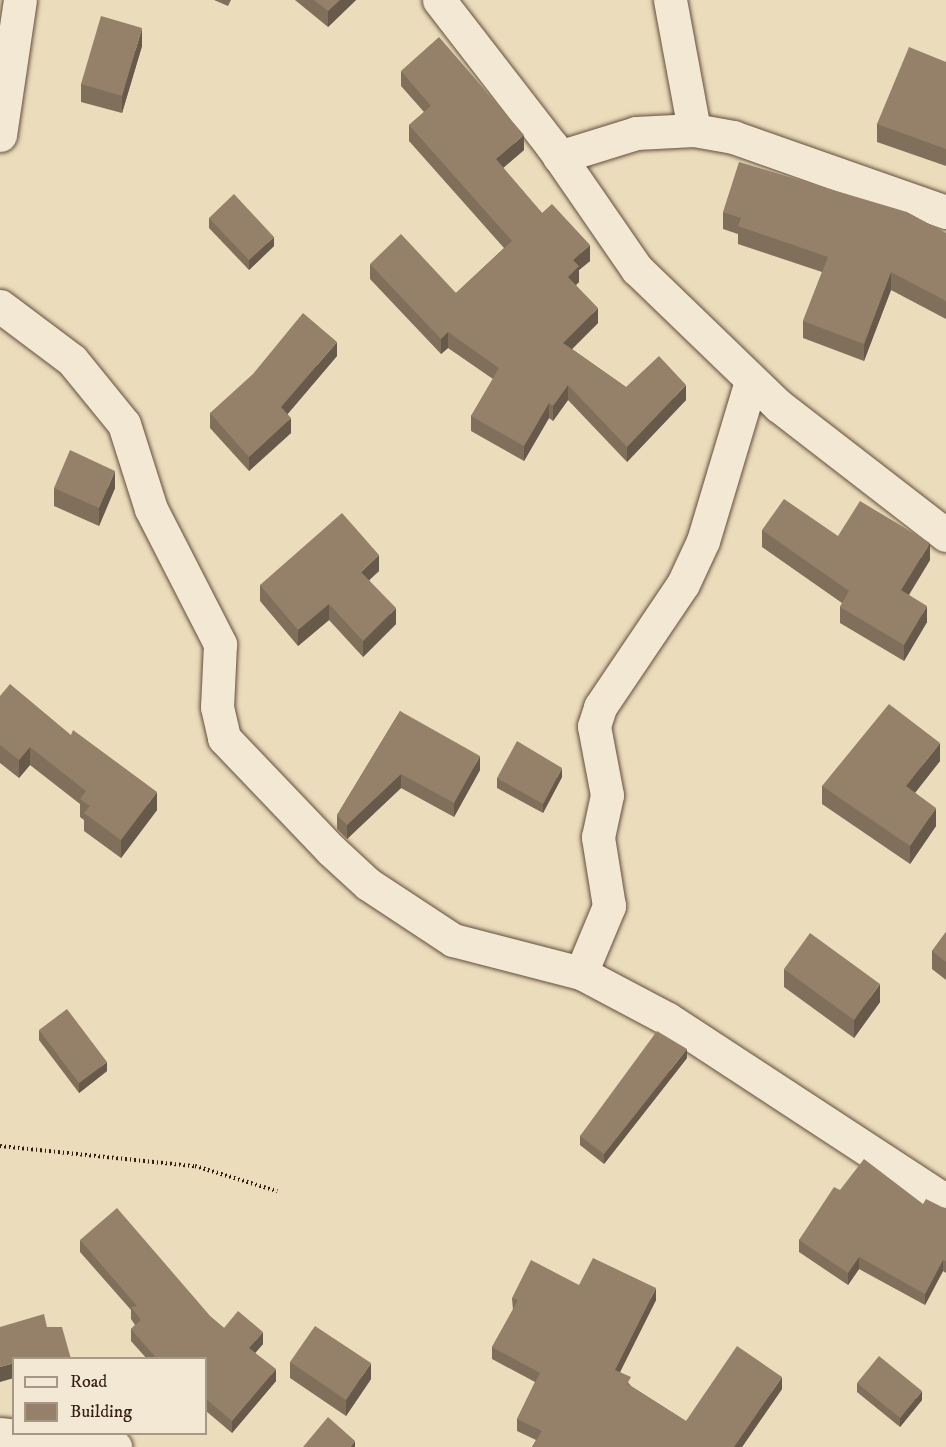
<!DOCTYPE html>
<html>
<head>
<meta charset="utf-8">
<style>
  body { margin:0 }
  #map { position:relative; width:946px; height:1447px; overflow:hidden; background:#ebdcbb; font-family:"IM FELL DW Pica",serif }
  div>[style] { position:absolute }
  .path>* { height:4px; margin-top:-2px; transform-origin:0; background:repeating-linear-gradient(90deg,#371e13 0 1.5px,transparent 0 4.5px) }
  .roads { filter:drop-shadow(0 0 2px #644e3d) drop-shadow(0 0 2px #644e3d) }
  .street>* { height:33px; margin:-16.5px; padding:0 16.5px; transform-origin:16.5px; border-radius:16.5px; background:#f2e8d3 }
  .wall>* { inset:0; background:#806f5b }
  .shaded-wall>* { inset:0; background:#685a4a }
  .building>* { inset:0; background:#95816a }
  span { translate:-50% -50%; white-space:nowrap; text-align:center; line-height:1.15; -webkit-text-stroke:4.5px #f2e8d3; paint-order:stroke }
  .legend { position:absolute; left:12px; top:1357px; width:195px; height:78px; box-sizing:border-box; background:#f2e8d3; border:2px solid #a79786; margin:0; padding:8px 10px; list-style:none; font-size:18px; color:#371e13 }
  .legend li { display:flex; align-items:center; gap:12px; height:30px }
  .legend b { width:30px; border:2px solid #a79786 }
</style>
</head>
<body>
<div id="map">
  <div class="path">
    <div style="left:0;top:1146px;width:196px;rotate:5.9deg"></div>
    <div style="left:195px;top:1166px;width:86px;rotate:17deg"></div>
  </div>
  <div class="roads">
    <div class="street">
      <div style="left:439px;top:0;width:185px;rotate:52.3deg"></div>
      <div style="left:552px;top:146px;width:150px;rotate:55.4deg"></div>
      <div style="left:637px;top:269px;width:197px;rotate:44deg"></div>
      <div style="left:779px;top:406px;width:211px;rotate:37.7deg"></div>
      <div style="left:670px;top:0;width:132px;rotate:79.5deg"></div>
      <div style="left:0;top:135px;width:136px;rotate:-81.6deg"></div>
      <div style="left:559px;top:157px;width:81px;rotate:-17.3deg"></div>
      <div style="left:636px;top:133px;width:58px;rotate:-3deg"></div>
      <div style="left:694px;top:130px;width:40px;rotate:10deg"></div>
      <div style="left:733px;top:137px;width:226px;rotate:19.4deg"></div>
      <div style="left:0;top:306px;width:90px;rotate:36.9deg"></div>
      <div style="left:72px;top:360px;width:82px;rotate:50.9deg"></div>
      <div style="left:124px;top:424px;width:89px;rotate:72.4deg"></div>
      <div style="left:151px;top:509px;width:152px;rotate:62.9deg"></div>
      <div style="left:220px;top:644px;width:63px;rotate:92.7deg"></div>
      <div style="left:217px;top:707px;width:32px;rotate:77deg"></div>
      <div style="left:224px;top:738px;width:155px;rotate:46.3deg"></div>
      <div style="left:331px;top:850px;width:50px;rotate:42.6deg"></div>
      <div style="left:368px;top:884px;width:102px;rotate:33.4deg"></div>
      <div style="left:453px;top:940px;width:132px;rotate:14.5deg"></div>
      <div style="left:581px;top:973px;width:98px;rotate:27.9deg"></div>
      <div style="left:668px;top:1019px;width:332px;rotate:33.2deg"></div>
      <div style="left:581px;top:973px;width:73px;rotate:-67.3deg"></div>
      <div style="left:609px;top:906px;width:70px;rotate:-99.1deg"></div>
      <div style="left:598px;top:837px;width:43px;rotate:-77.9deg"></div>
      <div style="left:607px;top:795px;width:70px;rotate:-100.7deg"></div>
      <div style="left:594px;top:726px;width:20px;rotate:-72deg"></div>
      <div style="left:600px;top:707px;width:148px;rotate:-56deg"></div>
      <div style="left:683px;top:584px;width:47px;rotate:-65.1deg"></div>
      <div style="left:703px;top:541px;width:167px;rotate:-73.3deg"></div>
      <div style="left:0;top:1434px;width:116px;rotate:6.4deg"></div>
    </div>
  </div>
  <div class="wall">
    <div style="clip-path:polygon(214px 0,231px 0,228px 6px)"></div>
    <div style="clip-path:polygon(295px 0,356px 0,328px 27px)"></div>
    <div style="clip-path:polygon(142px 46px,122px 113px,81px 102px,81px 84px)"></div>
    <div style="clip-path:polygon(946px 62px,946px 166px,877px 142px,877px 124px)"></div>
    <div style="clip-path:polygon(401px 71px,524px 150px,503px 168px,542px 213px,590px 261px,579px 270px,579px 282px,576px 285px,598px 323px,572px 349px,626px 387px,686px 400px,627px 462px,568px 400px,553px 421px,549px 418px,524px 461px,471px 431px,471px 416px,493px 379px,448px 348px,441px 354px,370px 279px,370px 264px,456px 293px,504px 248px,409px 141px,409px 125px,424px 112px,401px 86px)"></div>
    <div style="clip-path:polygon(723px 212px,946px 233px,946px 319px,891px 290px,864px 361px,803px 338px,803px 321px,822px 272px,738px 244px,738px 234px,723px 229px)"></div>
    <div style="clip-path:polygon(209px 218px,274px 246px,249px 270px,209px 228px)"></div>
    <div style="clip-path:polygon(337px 356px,287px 414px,291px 433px,249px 471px,210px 428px,210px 413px)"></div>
    <div style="clip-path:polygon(54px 488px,115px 488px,99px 526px,54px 506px)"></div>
    <div style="clip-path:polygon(762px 530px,838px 536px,930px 560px,909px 595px,927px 622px,904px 661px,840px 623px,840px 607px,842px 603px,762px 547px)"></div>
    <div style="clip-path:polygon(379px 571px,369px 580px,396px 624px,363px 657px,329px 620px,298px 646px,260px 601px,260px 585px)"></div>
    <div style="clip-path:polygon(0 696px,157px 810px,121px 858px,84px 831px,84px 820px,80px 817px,80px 804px,30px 765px,19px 778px,0 763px)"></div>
    <div style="clip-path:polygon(400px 711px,480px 770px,454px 817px,401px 788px,347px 839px,337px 829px,337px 815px)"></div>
    <div style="clip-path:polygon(940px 761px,915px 793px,936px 826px,910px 864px,822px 804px,822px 786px)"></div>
    <div style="clip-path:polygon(562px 777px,543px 813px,497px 788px,497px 778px)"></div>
    <div style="clip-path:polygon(946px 932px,946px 980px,932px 969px,932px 951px)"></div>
    <div style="clip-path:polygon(784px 969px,880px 1002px,854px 1038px,784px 987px)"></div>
    <div style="clip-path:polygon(39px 1030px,107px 1071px,79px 1093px,39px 1040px)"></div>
    <div style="clip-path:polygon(687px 1058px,604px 1164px,580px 1145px,580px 1136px)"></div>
    <div style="clip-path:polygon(840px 1190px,946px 1208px,946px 1273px,943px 1271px,925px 1305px,859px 1269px,848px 1285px,799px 1252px,799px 1240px)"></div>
    <div style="clip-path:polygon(80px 1240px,211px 1317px,224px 1328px,263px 1344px,255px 1353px,276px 1381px,232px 1433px,206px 1411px,206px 1412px,206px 1359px,147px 1359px,131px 1341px,131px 1329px,135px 1325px,131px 1319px,131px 1310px,80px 1252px)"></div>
    <div style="clip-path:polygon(579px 1285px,656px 1300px,620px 1372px,631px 1386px,686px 1421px,782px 1389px,742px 1447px,532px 1447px,536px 1440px,517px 1431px,517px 1419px,535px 1382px,492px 1359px,492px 1347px,513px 1310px,512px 1298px)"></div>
    <div style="clip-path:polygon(290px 1362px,371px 1379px,346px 1416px,290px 1378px)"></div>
    <div style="clip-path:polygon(857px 1383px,922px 1400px,900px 1427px,857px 1392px)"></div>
  </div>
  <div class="shaded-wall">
    <div style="clip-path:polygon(340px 0,356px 0,328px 27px,328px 11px)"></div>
    <div style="clip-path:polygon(142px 28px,142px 46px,122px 113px,122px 96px)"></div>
    <div style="clip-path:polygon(524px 135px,524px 150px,496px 174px,496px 159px)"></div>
    <div style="clip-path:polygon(274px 237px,274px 246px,249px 270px,249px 260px)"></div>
    <div style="clip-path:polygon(590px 245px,590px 261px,579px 270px,579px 282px,568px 292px,568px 277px,573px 260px)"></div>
    <div style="clip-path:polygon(891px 272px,891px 290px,864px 361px,864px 344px)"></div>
    <div style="clip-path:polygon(598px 308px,598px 323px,563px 358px,563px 343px)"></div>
    <div style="clip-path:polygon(448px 332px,448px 348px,441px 354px,441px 339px)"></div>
    <div style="clip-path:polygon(337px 342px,337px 356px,281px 422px,281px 407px)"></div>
    <div style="clip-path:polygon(568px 385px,568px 400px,553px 421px,553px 406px)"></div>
    <div style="clip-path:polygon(686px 385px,686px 400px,627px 462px,627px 447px)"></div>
    <div style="clip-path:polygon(549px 403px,549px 418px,524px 461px,524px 446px)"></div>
    <div style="clip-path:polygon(291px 418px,291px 433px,249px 471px,249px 457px)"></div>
    <div style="clip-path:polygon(115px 471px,115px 488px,99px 526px,99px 508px)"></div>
    <div style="clip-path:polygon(930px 543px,930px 560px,901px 607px,901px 590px)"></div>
    <div style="clip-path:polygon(379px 555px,379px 571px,361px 588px,361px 572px)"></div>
    <div style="clip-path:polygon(329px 604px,329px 620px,298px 646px,298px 630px)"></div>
    <div style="clip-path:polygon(927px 606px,927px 622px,904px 661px,904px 645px)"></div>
    <div style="clip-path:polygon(396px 608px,396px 624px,363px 657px,363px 641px)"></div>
    <div style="clip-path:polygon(940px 743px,940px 761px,906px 804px,906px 786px)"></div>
    <div style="clip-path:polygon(30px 747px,30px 765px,19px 778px,19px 760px)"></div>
    <div style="clip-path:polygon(480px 756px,480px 770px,454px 817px,454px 803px)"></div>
    <div style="clip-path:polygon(562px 768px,562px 777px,543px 813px,543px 804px)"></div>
    <div style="clip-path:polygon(401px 774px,401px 788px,347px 839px,347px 825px)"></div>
    <div style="clip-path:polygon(157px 792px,157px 810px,121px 858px,121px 840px)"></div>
    <div style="clip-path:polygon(936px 808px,936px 826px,910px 864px,910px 846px)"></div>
    <div style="clip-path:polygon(880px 984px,880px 1002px,854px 1038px,854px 1020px)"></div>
    <div style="clip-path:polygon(687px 1049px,687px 1058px,604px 1164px,604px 1154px)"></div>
    <div style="clip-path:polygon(107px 1062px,107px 1071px,79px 1093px,79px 1083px)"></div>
    <div style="clip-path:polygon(859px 1257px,859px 1269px,848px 1285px,848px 1273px)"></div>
    <div style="clip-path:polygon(943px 1260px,943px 1271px,925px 1305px,925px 1294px)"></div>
    <div style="clip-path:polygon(656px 1288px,656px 1300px,615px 1382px,615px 1370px)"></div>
    <div style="clip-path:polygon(263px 1332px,263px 1344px,249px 1360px,249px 1348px)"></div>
    <div style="clip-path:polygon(14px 1363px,14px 1378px,0 1382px,0 1367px)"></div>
    <div style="clip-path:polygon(371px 1363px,371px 1379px,346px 1416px,346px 1400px)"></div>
    <div style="clip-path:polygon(276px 1369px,276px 1381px,232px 1433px,232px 1421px)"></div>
    <div style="clip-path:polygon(782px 1377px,782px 1389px,742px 1447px,734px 1447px)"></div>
    <div style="clip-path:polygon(922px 1391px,922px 1400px,900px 1427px,900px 1418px)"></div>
    <div style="clip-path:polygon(355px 1441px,355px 1447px,350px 1447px)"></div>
  </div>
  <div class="building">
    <div style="clip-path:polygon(314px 0,340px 0,328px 11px)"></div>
    <div style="clip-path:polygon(101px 16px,142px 28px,122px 96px,81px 84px)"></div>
    <div style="clip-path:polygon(439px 37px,524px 135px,496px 159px,542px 213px,552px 204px,590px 245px,573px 260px,579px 266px,568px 277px,598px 308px,563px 343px,626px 387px,659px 356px,686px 385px,627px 447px,568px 385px,553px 406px,549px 403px,524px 446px,471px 416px,499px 368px,448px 332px,441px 339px,370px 264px,401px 234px,456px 293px,512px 241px,409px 125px,431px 106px,401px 71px)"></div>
    <div style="clip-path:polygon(909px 47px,946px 62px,946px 149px,877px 124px)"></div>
    <div style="clip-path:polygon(739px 162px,907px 212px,946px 233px,946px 301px,891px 272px,864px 344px,803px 321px,828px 257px,738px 226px,741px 218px,723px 212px)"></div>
    <div style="clip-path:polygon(234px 194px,274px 237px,249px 260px,209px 218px)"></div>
    <div style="clip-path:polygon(303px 313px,337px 342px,281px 407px,291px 418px,249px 457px,210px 413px,253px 374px)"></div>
    <div style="clip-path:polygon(70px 450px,115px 471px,99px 508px,54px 488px)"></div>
    <div style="clip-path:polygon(784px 499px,838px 536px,860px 501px,930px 543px,901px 590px,927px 606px,904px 645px,840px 607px,849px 591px,762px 530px)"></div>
    <div style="clip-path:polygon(342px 513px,379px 555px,361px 572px,396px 608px,363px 641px,329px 604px,298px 630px,260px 585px)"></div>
    <div style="clip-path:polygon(10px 684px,71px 735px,73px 730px,157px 792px,121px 840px,84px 813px,90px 806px,80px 799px,86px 791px,30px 747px,19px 760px,0 745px,0 696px)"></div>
    <div style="clip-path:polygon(889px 704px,940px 743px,906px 786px,936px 808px,910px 846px,822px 786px)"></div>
    <div style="clip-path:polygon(400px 711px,480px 756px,454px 803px,401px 774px,347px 825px,337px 815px)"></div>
    <div style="clip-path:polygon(517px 741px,562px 768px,543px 804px,497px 778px)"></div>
    <div style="clip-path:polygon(946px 932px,946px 962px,932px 951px)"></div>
    <div style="clip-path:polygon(810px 933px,880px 984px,854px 1020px,784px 969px)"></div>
    <div style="clip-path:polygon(67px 1009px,107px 1062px,79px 1083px,39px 1030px)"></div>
    <div style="clip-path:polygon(657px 1031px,687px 1049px,604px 1154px,580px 1136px)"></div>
    <div style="clip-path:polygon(864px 1159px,923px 1204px,926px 1199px,944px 1208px,946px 1208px,946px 1261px,943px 1260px,925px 1294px,859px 1257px,848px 1273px,799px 1240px,834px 1187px,840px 1190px)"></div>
    <div style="clip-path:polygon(117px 1208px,211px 1317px,224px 1328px,238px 1311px,263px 1332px,249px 1348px,276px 1369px,232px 1421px,206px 1399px,206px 1400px,206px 1359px,157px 1359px,131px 1329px,141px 1320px,131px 1307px,137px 1306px,80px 1240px)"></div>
    <div style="clip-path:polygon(593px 1258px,656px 1288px,615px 1370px,631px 1377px,627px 1384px,686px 1421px,737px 1346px,782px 1377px,734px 1447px,532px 1447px,542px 1431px,517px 1419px,540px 1373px,492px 1347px,518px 1300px,512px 1298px,531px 1260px,579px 1285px)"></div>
    <div style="clip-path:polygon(44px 1314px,47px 1327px,62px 1327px,71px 1359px,14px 1359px,14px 1363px,0 1367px,0 1327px)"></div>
    <div style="clip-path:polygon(315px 1326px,371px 1363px,346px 1400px,290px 1362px)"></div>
    <div style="clip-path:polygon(879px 1356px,922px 1391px,900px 1418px,857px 1383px)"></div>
    <div style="clip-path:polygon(328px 1417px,355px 1441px,350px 1447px,303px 1447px)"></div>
  </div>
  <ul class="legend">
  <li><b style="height:8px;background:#f2e8d3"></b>Road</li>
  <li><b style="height:16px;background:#95816a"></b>Building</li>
  </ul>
</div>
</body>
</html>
